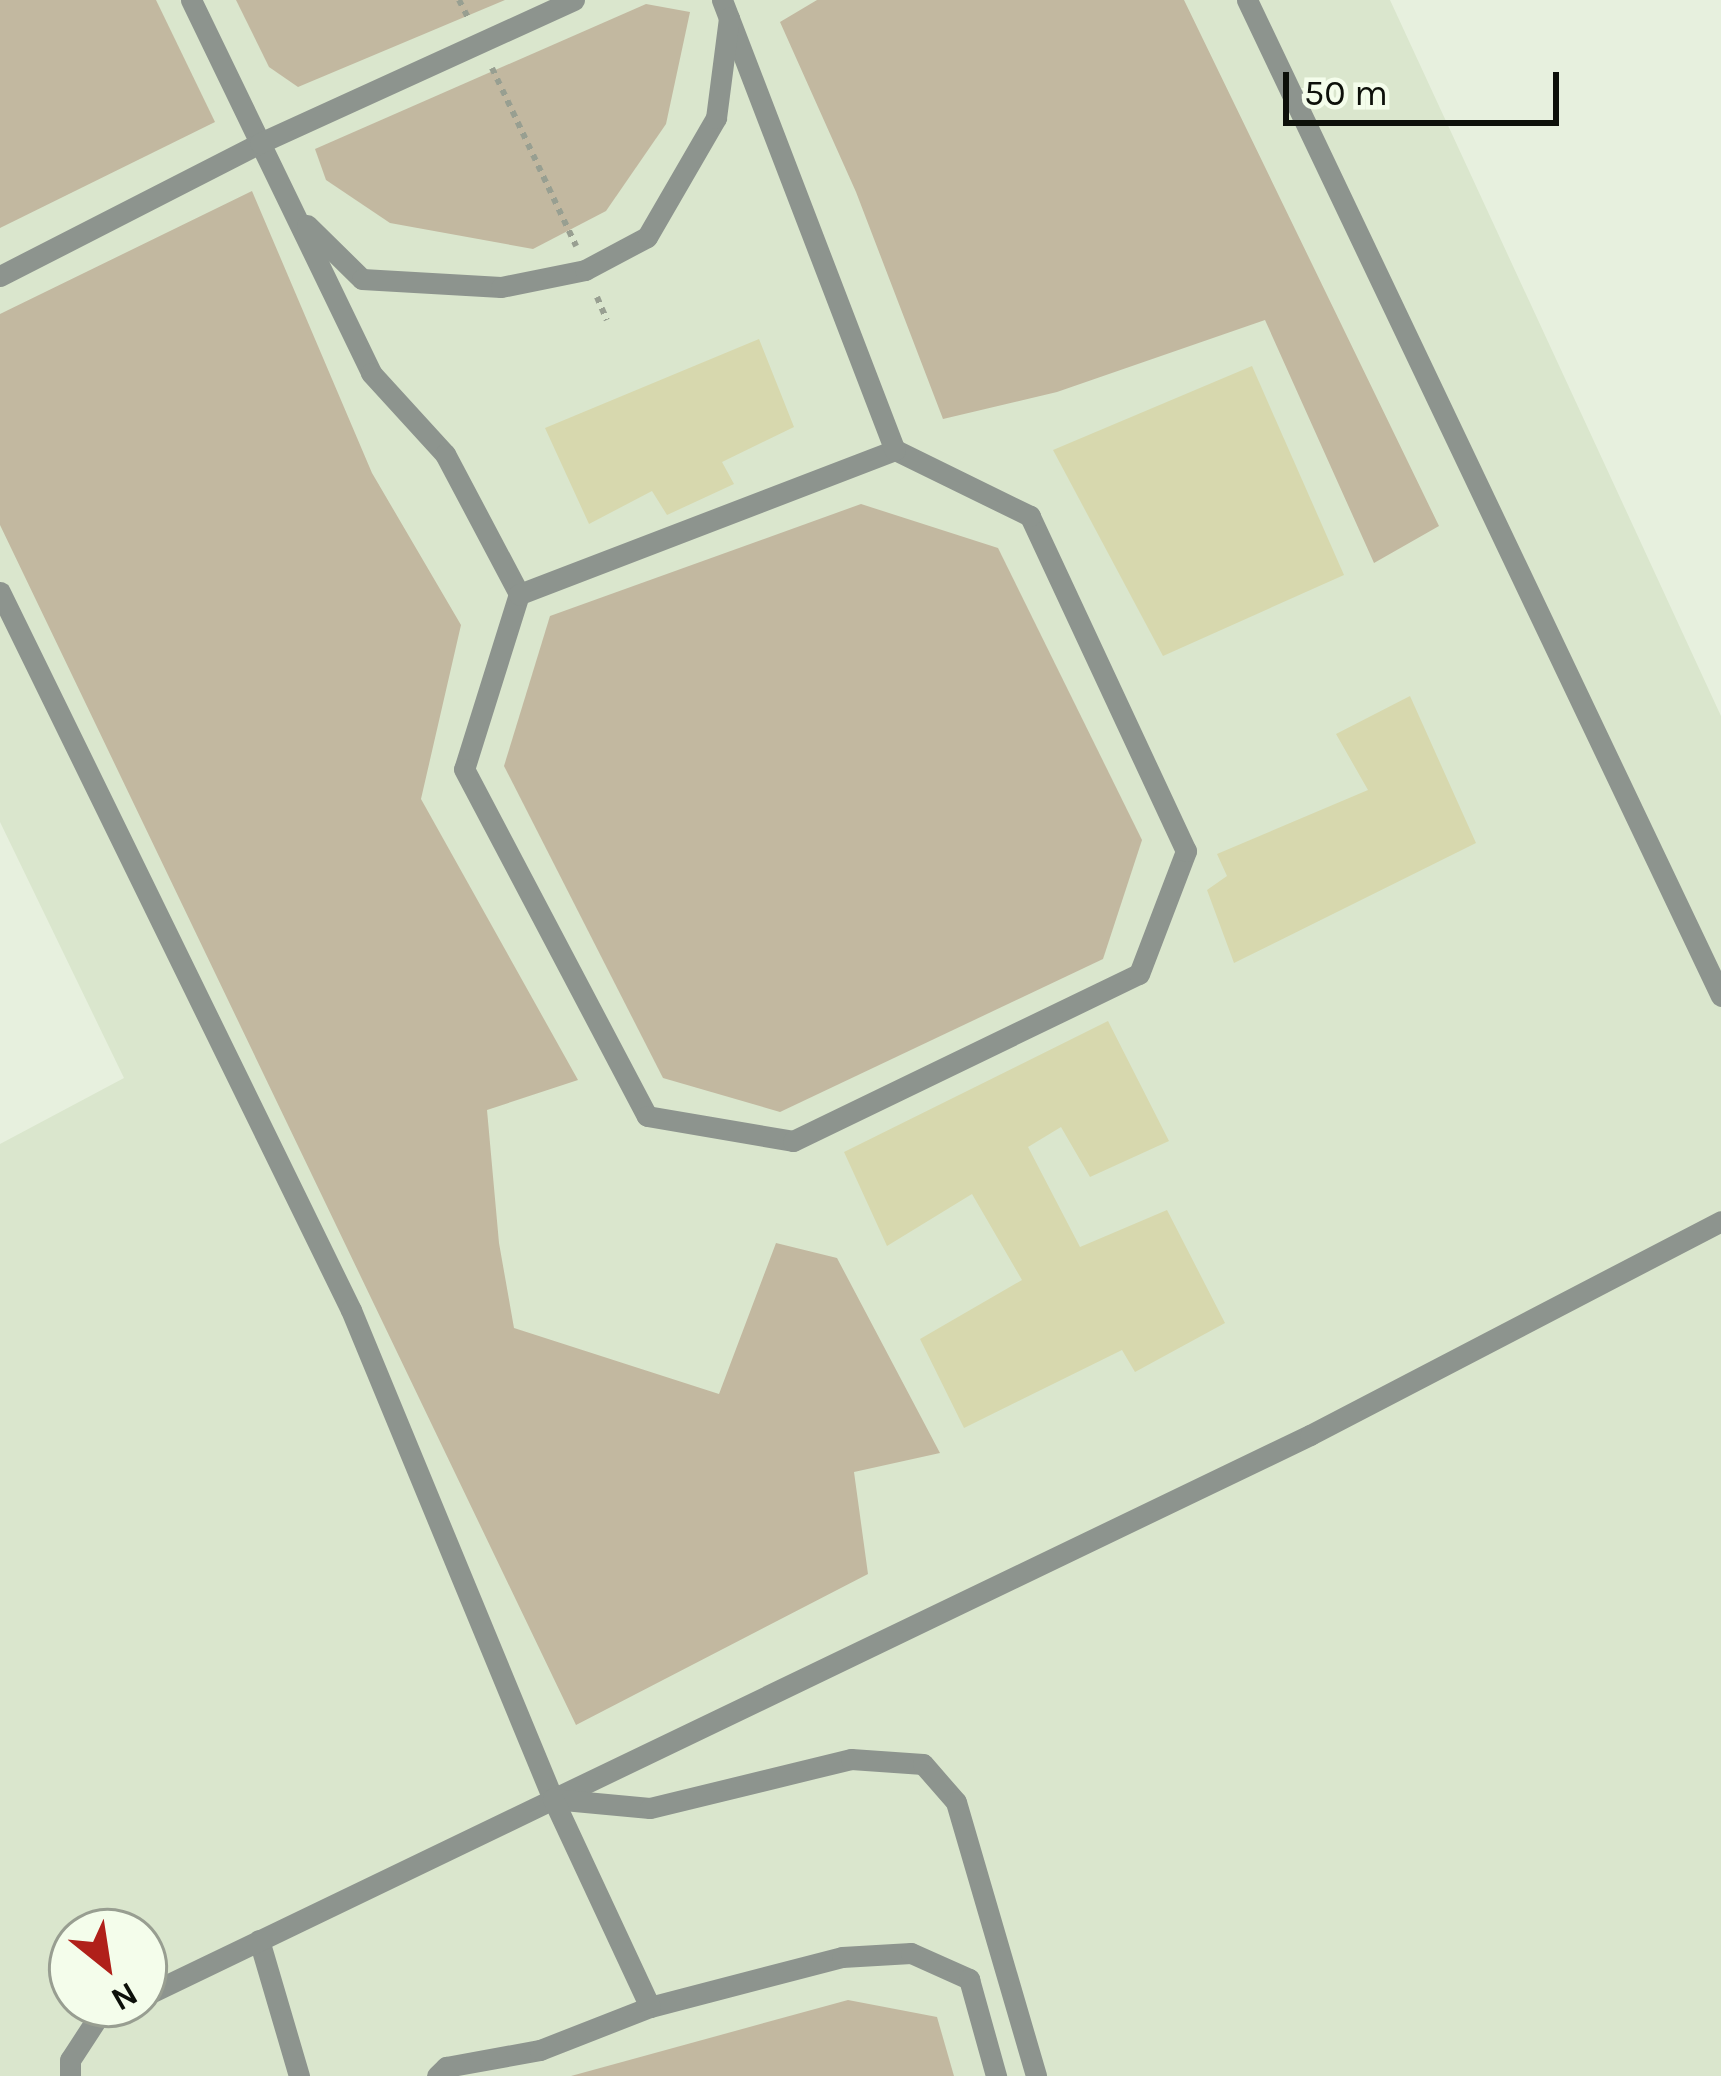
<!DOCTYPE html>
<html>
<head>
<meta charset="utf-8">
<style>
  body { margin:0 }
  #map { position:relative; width:1721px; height:2076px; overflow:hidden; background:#e7f0de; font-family:Karla,sans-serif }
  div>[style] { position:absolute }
  .built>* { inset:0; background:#dae6cd }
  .green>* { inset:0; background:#c2b8a0 }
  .building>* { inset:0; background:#d7d8ae }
  .path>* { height:6px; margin-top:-3px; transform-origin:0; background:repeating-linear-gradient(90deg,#989f91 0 6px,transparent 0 12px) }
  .lane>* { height:21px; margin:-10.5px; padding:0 10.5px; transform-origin:10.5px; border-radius:10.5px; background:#8d948e }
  span { translate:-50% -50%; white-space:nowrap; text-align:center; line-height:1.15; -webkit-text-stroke:12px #f4fdeb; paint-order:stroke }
  .north { position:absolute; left:48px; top:1908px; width:120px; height:120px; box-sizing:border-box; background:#f4fdeb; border:3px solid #989e91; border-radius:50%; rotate:150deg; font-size:33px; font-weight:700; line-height:48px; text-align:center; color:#0d100a }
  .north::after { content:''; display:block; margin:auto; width:42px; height:54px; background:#b0201a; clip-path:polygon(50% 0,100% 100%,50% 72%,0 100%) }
  .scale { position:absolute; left:1283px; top:72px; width:276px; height:54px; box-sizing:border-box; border:6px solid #0d100a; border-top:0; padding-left:15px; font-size:36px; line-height:42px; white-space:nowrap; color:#0d100a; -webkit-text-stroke:9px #f4fdeb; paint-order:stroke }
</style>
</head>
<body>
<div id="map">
  <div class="built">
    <div style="clip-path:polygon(evenodd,0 0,1390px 0,1721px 716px,1721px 2076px,0 2076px,0 1144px,124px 1078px,0 822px,0 0,72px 1932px,144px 1932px,144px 2004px,72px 2004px,72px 1932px)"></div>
  </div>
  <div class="green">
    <div style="clip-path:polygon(0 0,156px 0,215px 122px,0 228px)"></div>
    <div style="clip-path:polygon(236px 0,505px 0,298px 87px,269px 67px)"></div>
    <div style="clip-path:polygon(817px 0,1184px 0,1439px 526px,1374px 563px,1265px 320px,1057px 392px,943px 419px,856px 192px,780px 22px)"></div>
    <div style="clip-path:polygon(646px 4px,690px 12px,666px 124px,606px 211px,533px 249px,390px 223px,326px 180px,315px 149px)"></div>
    <div style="clip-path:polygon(252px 191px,372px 473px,461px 625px,421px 799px,578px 1080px,487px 1110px,499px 1243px,514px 1328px,719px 1394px,776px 1243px,837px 1258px,940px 1453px,854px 1472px,868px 1574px,576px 1725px,0 525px,0 314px)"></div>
    <div style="clip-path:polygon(861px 504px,998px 548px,1142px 840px,1103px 959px,780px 1112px,663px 1078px,504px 766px,550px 616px)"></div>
    <div style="clip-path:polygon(848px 2000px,937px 2017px,954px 2076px,571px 2076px)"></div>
  </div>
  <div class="building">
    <div style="clip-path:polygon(759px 339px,794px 427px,722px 462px,734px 484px,667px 515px,652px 491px,589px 524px,545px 428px)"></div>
    <div style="clip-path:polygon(1252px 366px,1344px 575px,1163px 656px,1053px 450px)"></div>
    <div style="clip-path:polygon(1410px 696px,1476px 843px,1234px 963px,1207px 890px,1227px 876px,1217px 854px,1368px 790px,1336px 734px)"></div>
    <div style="clip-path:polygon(1108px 1021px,1169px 1141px,1090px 1177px,1061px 1127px,1028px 1147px,1080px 1247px,1167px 1210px,1225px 1323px,1135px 1372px,1122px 1350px,964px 1428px,920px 1339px,1022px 1280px,972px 1194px,887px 1246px,844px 1152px)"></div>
  </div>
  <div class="path">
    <div style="left:459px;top:0;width:20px;rotate:63deg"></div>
    <div style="left:492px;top:68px;width:197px;rotate:64.7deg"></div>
    <div style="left:597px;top:297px;width:25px;rotate:67deg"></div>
  </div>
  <div class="lane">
    <div style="left:191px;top:0;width:414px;rotate:64.2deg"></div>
    <div style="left:371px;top:373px;width:110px;rotate:47.6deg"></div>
    <div style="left:445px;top:454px;width:158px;rotate:62.1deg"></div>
    <div style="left:519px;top:594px;width:183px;rotate:107.4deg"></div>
    <div style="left:464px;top:769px;width:392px;rotate:62.2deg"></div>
    <div style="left:647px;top:1116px;width:148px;rotate:9.7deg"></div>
    <div style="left:793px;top:1141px;width:384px;rotate:-25.8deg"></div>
    <div style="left:1139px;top:974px;width:132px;rotate:-69.1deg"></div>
    <div style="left:1186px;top:851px;width:370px;rotate:-115deg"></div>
    <div style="left:1030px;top:516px;width:150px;rotate:-153.9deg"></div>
    <div style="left:895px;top:450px;width:403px;rotate:159deg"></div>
    <div style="left:722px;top:0;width:482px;rotate:69deg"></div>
    <div style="left:1247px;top:0;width:1103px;rotate:64.55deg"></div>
    <div style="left:307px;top:225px;width:77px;rotate:44.5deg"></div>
    <div style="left:362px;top:279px;width:139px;rotate:3.3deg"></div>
    <div style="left:501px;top:287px;width:86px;rotate:-11.4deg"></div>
    <div style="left:585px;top:270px;width:70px;rotate:-28deg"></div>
    <div style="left:647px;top:237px;width:138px;rotate:-59.9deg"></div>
    <div style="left:716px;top:118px;width:101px;rotate:-82.6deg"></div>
    <div style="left:0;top:276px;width:292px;rotate:-27.1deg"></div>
    <div style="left:260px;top:143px;width:345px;rotate:-24.5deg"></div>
    <div style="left:0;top:592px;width:799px;rotate:63.95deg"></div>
    <div style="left:351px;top:1310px;width:529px;rotate:67.56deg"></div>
    <div style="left:553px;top:1799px;width:840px;rotate:-25.68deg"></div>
    <div style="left:1310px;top:1435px;width:463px;rotate:-27.5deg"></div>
    <div style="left:259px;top:1940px;width:142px;rotate:73.6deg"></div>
    <div style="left:144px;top:1996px;width:454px;rotate:-25.7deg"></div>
    <div style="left:553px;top:1799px;width:97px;rotate:5.3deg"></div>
    <div style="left:650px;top:1808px;width:207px;rotate:-13.7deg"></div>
    <div style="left:851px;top:1759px;width:72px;rotate:4deg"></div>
    <div style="left:923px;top:1764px;width:50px;rotate:49deg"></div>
    <div style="left:956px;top:1802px;width:285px;rotate:73.7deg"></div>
    <div style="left:650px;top:2007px;width:198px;rotate:-14.6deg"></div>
    <div style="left:842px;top:1957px;width:69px;rotate:-3.3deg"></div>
    <div style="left:911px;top:1953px;width:64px;rotate:24.1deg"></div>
    <div style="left:969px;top:1979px;width:101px;rotate:74.4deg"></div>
    <div style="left:70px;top:2076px;width:16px;rotate:-90deg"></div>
    <div style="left:70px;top:2060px;width:51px;rotate:-56.9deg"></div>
    <div style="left:98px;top:2017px;width:31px;rotate:-25deg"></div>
    <div style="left:437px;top:2076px;width:13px;rotate:-45deg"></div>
    <div style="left:446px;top:2067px;width:96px;rotate:-10.3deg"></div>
    <div style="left:540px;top:2050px;width:118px;rotate:-21.4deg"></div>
    <div style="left:650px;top:2007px;width:230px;rotate:-115deg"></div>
  </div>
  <div class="north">N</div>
  <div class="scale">50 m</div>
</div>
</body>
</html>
